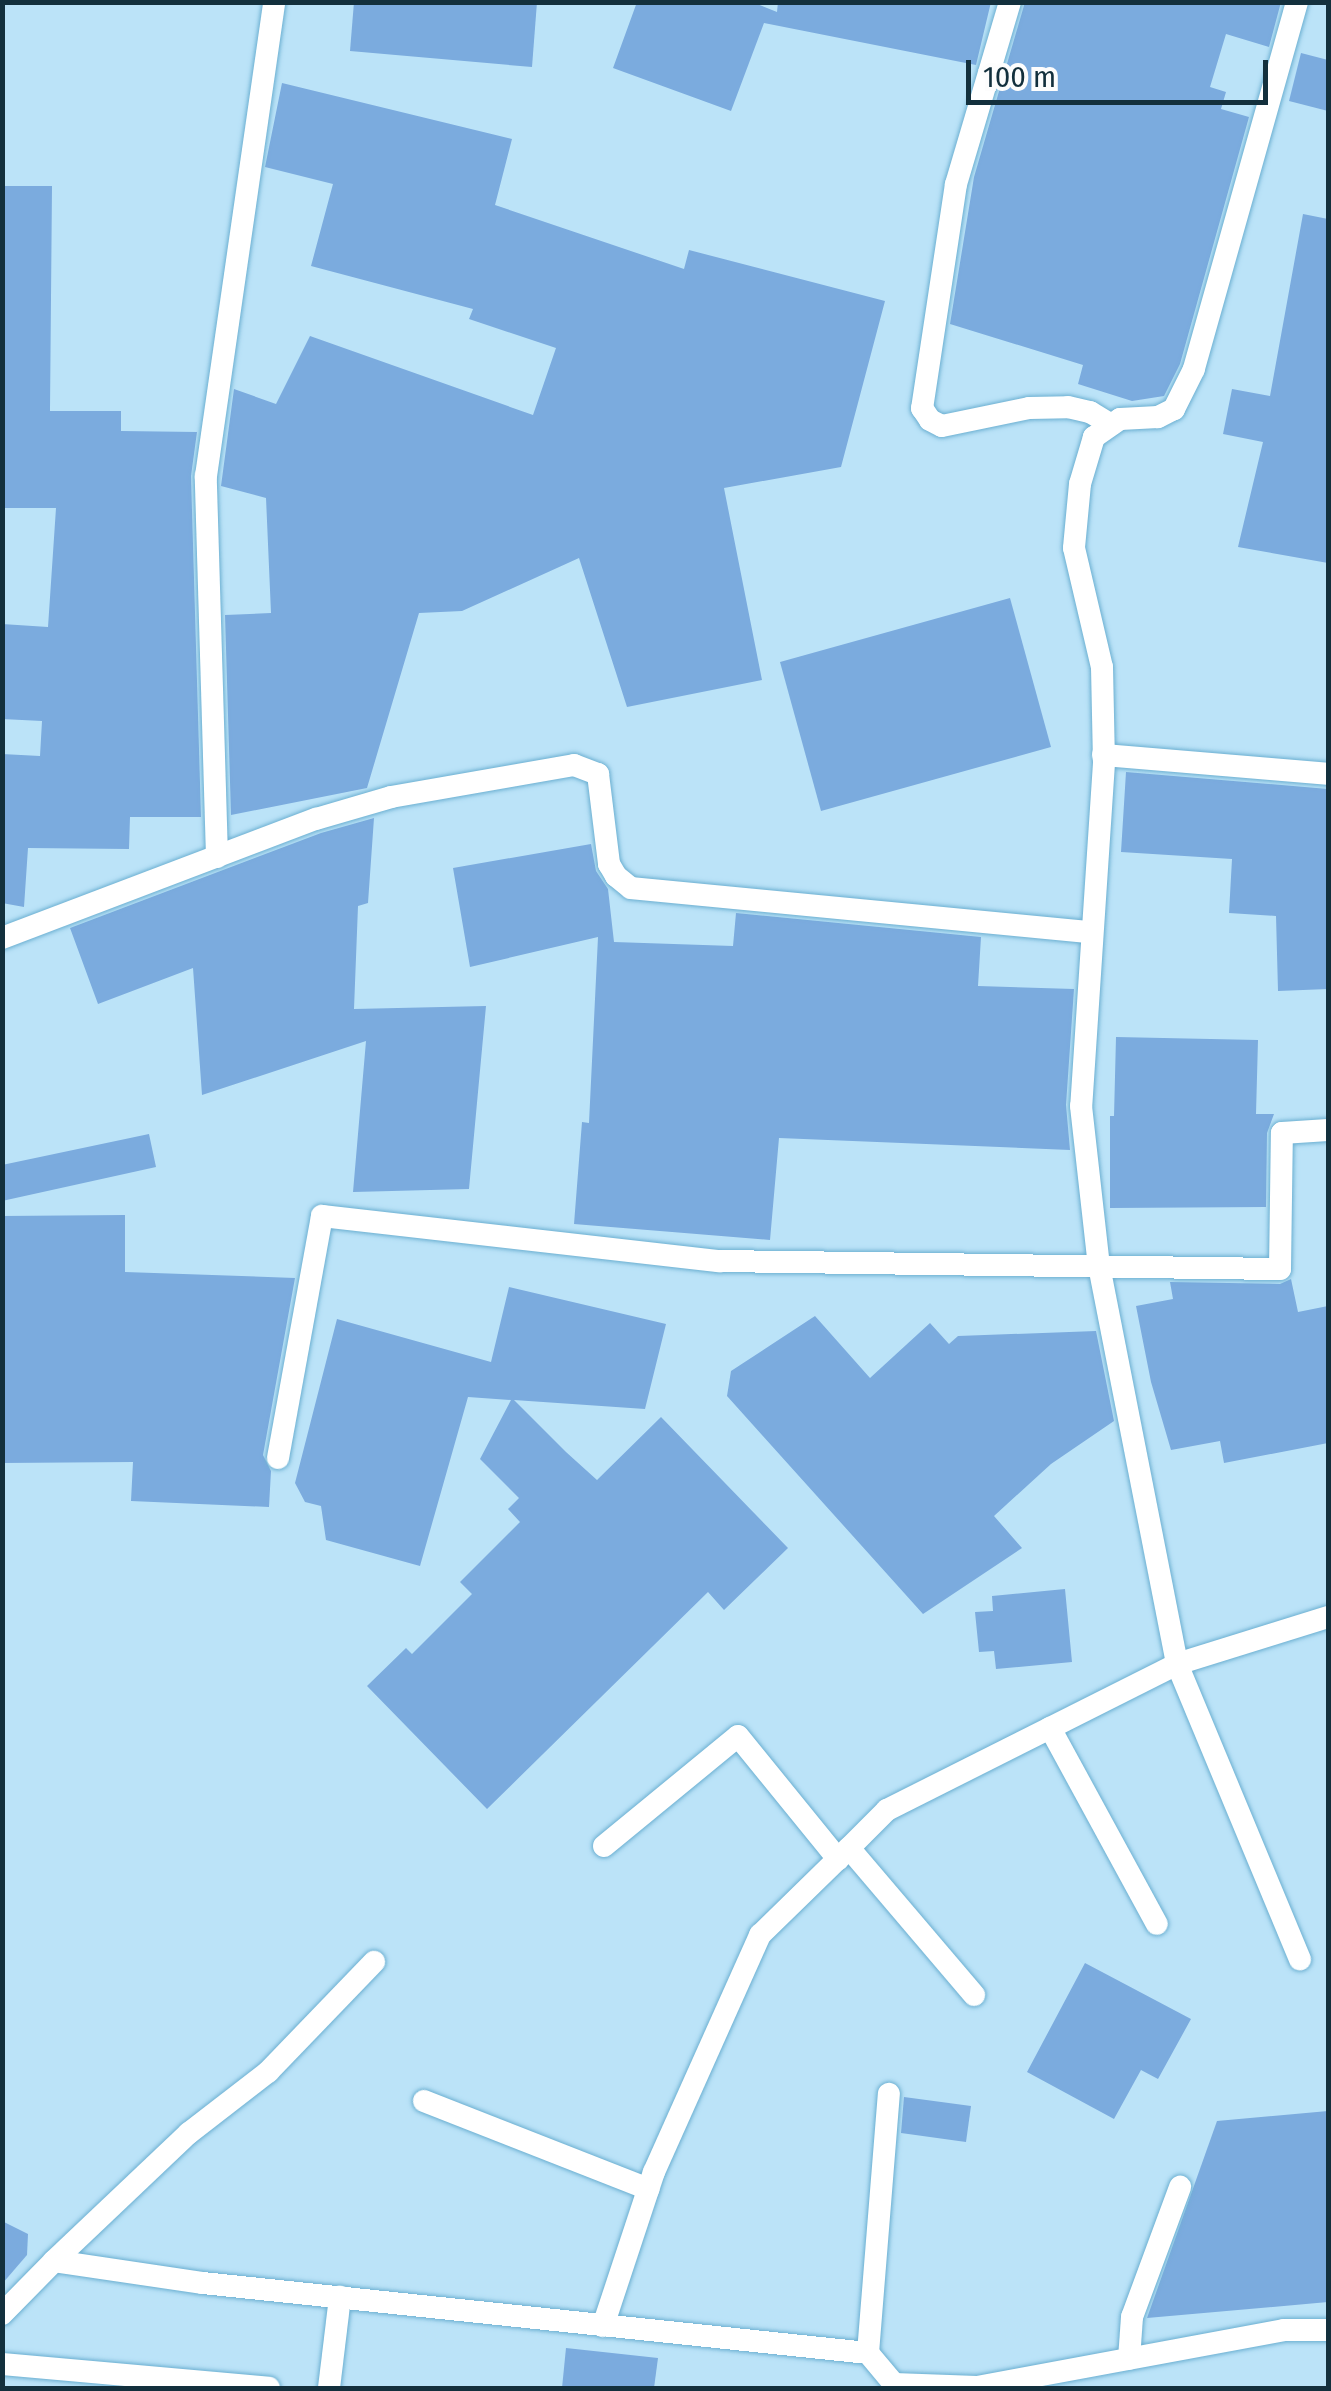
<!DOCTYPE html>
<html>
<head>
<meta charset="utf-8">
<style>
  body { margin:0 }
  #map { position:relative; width:1331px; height:2391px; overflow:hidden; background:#bbe3f8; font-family:"Fira Sans Condensed",sans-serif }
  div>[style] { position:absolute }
  .building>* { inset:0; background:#7babde }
  .roads { filter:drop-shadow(0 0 2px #6bafd1) drop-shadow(0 0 2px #6bafd1) }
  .minor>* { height:22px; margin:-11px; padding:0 11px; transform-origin:11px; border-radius:11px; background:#fff }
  span { translate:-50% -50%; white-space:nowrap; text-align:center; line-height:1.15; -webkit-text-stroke:9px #fdfdfd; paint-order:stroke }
  .frame { position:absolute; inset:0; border:5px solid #13303d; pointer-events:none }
  .scale { position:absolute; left:966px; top:60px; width:302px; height:45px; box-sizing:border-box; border:5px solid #13303d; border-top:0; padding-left:12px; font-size:30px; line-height:35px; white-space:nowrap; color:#13303d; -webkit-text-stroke:8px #fdfdfd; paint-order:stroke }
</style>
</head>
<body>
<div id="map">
  <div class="building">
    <div style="clip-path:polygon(354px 2px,537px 2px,532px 67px,350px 51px)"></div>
    <div style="clip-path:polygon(637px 2px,752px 2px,777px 12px,778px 2px,991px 2px,976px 65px,764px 23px,731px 111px,613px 68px)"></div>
    <div style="clip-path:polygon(1025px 2px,1281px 2px,1269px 47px,1226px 34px,1210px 87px,1226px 92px,1221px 109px,1249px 117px,1180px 364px,1164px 396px,1132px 401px,1078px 384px,1083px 365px,950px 324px,974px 177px)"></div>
    <div style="clip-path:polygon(1301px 53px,1328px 60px,1328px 111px,1289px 101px)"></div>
    <div style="clip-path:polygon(282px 83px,512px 139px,495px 205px,684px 269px,689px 250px,885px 301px,841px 467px,724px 488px,762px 680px,627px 707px,579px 558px,462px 611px,419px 613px,367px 788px,231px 815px,225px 615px,271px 613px,266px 498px,221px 486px,234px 389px,276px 404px,310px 336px,533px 415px,556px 348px,469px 319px,473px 309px,311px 266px,333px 184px,265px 167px)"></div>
    <div style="clip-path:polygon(2px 186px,52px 186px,50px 411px,121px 411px,121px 431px,197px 432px,191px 476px,201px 817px,130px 817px,129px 849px,28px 848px,24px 907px,2px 903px,2px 754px,40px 756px,42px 721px,2px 719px,2px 624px,48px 627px,56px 508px,2px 508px)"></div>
    <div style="clip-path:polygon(1303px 214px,1328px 219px,1328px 563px,1238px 547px,1263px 442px,1223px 434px,1232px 389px,1270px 396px)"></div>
    <div style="clip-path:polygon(1010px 598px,1051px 747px,821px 811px,780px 662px)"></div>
    <div style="clip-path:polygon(1126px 772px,1328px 789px,1328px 989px,1278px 991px,1276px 916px,1229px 913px,1232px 859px,1121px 852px)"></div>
    <div style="clip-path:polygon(374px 818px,368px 903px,358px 906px,354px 1009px,486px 1006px,469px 1189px,353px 1192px,366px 1041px,202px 1095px,193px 968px,98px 1004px,70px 928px,321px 833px)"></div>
    <div style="clip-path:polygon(591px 844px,596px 871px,608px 889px,614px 942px,733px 946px,736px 913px,981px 937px,978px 986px,1074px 989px,1066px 1105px,1070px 1150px,779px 1138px,770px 1240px,574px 1224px,582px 1122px,589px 1123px,598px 937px,470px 967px,453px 868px)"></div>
    <div style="clip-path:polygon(1116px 1037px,1258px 1040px,1256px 1114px,1274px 1114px,1267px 1133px,1266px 1207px,1110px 1208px,1110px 1116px,1114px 1116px)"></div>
    <div style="clip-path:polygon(149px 1134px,156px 1167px,2px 1201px,2px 1165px)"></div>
    <div style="clip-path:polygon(125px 1215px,125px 1272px,295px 1278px,263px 1455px,271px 1471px,269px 1507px,131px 1501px,133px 1462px,2px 1463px,2px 1216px)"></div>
    <div style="clip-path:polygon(1291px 1279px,1298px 1312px,1328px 1306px,1328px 1443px,1224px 1463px,1220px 1441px,1171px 1450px,1151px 1382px,1136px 1306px,1173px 1299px,1170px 1282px,1280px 1284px)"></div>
    <div style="clip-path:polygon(509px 1287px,666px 1324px,645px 1409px,514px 1400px,566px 1452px,597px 1480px,661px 1417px,788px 1548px,724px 1610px,708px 1592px,487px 1809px,367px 1686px,406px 1648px,412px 1654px,472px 1594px,460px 1582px,520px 1522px,508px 1509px,519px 1498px,480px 1459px,511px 1400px,468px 1397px,420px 1566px,326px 1540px,321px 1506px,305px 1502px,295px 1483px,337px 1319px,491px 1362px)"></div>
    <div style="clip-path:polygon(815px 1316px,870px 1378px,930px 1323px,949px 1344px,958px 1336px,1096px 1331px,1114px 1421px,1051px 1464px,994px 1516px,1022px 1548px,923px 1614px,727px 1396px,731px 1371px)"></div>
    <div style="clip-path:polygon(1065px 1589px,1072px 1662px,996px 1669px,994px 1651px,979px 1652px,975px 1612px,993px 1611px,992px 1596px)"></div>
    <div style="clip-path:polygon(1085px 1963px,1191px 2019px,1158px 2079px,1141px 2070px,1114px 2119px,1027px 2072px)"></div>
    <div style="clip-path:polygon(904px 2097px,971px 2106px,966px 2142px,901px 2133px)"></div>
    <div style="clip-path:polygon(1328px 2111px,1328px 2302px,1147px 2318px,1217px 2121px)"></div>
    <div style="clip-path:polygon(2px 2221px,28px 2234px,27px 2255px,2px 2284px)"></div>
    <div style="clip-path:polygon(566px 2348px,658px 2358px,654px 2388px,562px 2388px)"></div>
  </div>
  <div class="roads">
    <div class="minor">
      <div style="left:1010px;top:2px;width:190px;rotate:106.5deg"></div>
      <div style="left:956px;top:184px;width:227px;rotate:98.6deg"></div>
      <div style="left:922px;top:408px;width:14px;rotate:56deg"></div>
      <div style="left:930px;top:420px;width:13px;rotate:27deg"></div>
      <div style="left:942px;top:426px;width:89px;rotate:-11.7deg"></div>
      <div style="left:1029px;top:408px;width:39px;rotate:-1deg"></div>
      <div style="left:1068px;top:407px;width:23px;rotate:13deg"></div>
      <div style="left:1090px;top:412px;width:23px;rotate:31deg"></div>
      <div style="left:1297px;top:2px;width:381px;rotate:105.7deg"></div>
      <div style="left:1194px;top:369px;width:45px;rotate:116.6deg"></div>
      <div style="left:1174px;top:409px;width:18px;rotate:153deg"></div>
      <div style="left:1158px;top:417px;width:38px;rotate:177deg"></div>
      <div style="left:1120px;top:419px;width:32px;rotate:145deg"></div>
      <div style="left:1094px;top:437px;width:49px;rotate:106.6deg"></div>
      <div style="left:1080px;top:484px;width:64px;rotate:95.4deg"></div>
      <div style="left:1074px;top:548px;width:122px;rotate:76.8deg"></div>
      <div style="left:1102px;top:667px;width:96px;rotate:88.8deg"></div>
      <div style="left:1104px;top:763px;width:344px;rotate:93.8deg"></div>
      <div style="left:1081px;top:1106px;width:161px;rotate:83.6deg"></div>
      <div style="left:1099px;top:1266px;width:406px;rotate:78.9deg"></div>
      <div style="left:1177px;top:1664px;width:320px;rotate:67.4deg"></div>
      <div style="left:1103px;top:755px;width:226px;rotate:4.8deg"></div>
      <div style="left:217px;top:857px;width:381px;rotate:-91.7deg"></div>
      <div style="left:206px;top:476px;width:479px;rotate:-81.8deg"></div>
      <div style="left:2px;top:938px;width:336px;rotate:-20.8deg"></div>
      <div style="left:316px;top:819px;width:78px;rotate:-16.3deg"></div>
      <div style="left:391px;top:797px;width:186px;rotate:-9.9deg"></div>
      <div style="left:574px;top:765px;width:26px;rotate:21deg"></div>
      <div style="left:598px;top:774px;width:91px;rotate:83deg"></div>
      <div style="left:609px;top:864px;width:14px;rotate:60deg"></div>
      <div style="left:616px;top:876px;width:19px;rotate:39deg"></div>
      <div style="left:631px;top:888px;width:461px;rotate:5.5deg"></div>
      <div style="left:278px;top:1458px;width:246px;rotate:-79.7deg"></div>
      <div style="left:322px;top:1216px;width:400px;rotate:6.5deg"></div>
      <div style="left:719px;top:1261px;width:561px;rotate:0.82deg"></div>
      <div style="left:1280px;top:1269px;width:136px;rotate:-89.2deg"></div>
      <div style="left:1282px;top:1133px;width:46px;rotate:-3.7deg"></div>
      <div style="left:1050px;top:1728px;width:223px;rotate:61.4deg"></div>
      <div style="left:604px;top:1846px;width:173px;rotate:-39.4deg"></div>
      <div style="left:738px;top:1736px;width:159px;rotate:50.9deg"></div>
      <div style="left:849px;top:1848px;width:193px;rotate:49.6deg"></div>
      <div style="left:424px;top:2101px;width:241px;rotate:21.4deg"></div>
      <div style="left:54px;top:2261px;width:186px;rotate:-43.5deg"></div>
      <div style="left:189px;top:2133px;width:100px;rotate:-37.7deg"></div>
      <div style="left:268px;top:2072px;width:153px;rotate:-46.1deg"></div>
      <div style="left:2px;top:2314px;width:74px;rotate:-45.5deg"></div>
      <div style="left:54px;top:2261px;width:151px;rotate:8.4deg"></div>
      <div style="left:203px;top:2283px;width:669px;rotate:6.01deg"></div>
      <div style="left:868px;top:2353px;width:40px;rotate:50deg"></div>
      <div style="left:603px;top:2326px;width:162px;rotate:-71.7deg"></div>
      <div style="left:654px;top:2172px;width:260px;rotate:-65.9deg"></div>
      <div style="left:760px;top:1935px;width:124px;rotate:-44.3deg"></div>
      <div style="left:849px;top:1848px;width:54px;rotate:-45deg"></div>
      <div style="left:887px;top:1810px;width:325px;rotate:-26.7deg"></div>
      <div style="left:1177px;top:1664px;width:158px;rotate:-17.3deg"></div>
      <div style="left:868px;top:2353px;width:260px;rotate:-85.4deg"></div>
      <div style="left:1129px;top:2359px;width:42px;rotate:-85.9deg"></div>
      <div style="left:1132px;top:2317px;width:139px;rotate:-69.7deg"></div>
      <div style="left:2px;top:2364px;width:268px;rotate:5.1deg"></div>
      <div style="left:329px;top:2388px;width:92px;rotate:-83.1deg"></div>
      <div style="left:893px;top:2388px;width:4px;rotate:-76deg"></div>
      <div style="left:894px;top:2384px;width:83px;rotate:2.1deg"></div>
      <div style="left:977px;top:2387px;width:312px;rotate:-10.5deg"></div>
      <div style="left:1284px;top:2330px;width:44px"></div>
    </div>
  </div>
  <div class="frame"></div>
  <div class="scale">100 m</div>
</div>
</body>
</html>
